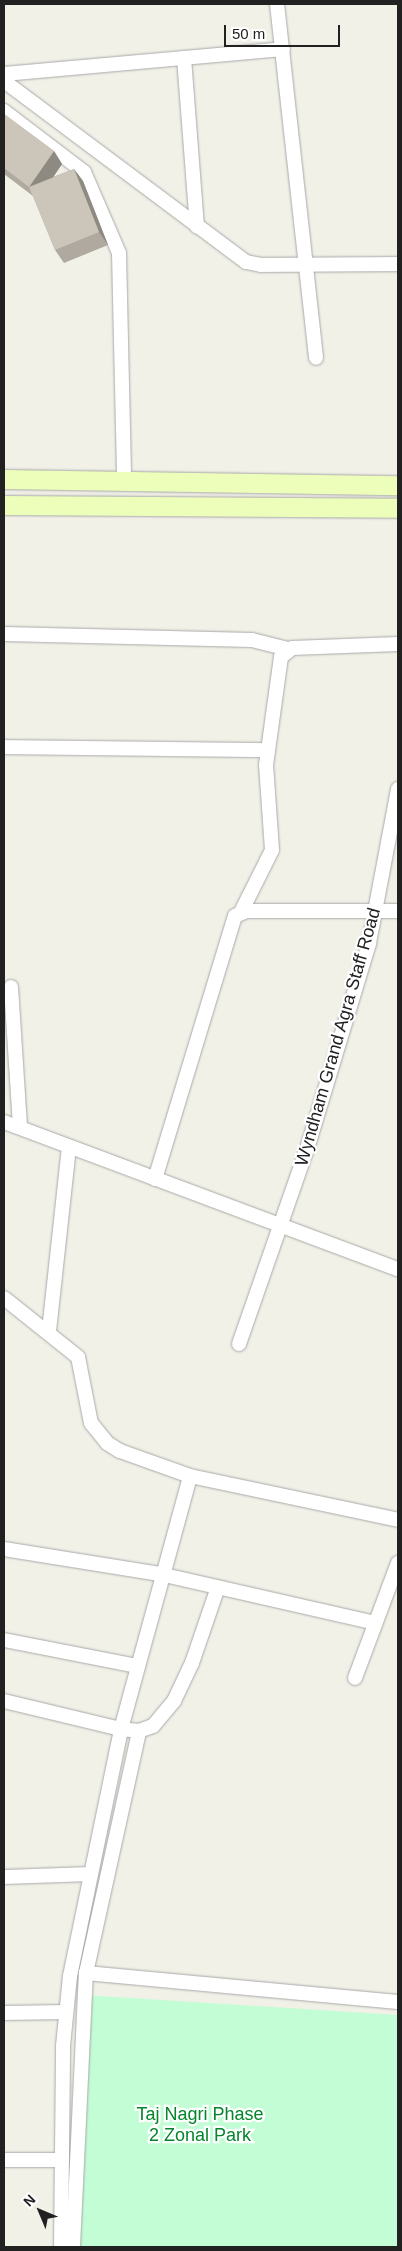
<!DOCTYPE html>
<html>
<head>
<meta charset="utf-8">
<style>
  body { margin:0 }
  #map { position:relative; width:402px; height:2251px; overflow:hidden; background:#f2f1e8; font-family:Helvetica,sans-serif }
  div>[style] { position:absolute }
  .park>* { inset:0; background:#c3fdd5 }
  .roads { filter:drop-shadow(0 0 1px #a8a8a8) drop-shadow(0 0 1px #a8a8a8) }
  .street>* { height:14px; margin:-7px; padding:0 7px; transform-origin:7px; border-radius:7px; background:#fff }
  .secondary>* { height:19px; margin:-9.5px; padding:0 9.5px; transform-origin:9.5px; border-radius:9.5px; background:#ecfeba }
  .wall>* { inset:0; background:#afa9a0 }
  .shaded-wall>* { inset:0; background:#8e8a82 }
  .building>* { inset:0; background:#cbc5ba }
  span { translate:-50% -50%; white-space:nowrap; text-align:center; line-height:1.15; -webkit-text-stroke:4.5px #fff; paint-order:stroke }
  .street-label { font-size:18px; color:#212121 }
  .park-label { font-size:18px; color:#05852c }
  .frame { position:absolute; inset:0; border:5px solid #212121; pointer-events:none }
  .north { position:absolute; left:15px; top:2186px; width:50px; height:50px; -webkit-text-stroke:4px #fff; paint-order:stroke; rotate:315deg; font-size:14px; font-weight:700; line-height:20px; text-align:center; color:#212121 }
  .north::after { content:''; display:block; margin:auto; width:18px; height:22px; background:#212121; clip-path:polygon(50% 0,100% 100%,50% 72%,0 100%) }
  .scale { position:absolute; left:224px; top:25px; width:116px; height:22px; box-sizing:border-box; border:2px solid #212121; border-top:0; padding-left:6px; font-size:15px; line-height:18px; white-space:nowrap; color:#212121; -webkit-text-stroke:4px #fff; paint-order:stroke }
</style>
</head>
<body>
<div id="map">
  <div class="park">
    <div style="clip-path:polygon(84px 1995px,398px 2015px,398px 2247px,67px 2247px)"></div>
  </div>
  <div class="roads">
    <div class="street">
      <div style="left:277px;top:4px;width:356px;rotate:83.7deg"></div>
      <div style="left:184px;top:58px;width:169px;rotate:85.6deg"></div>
      <div style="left:4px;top:74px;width:280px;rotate:-5.1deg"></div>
      <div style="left:4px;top:81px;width:302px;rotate:36.8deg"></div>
      <div style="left:246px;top:262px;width:15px;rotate:11deg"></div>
      <div style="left:261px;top:265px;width:137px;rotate:-0.4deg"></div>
      <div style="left:4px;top:111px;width:101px;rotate:37.3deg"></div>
      <div style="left:84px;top:172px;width:88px;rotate:66.6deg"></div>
      <div style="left:119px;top:253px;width:228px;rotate:88.7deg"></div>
      <div style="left:4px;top:634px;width:248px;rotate:1.4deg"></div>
      <div style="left:252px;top:640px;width:36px;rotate:14deg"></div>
      <div style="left:4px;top:747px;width:264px;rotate:0.7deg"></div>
      <div style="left:241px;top:912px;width:69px;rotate:-63.4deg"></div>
      <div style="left:272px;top:850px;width:85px;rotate:-94deg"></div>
      <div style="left:266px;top:765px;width:109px;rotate:-82.1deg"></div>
      <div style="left:281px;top:657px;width:14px;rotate:-39deg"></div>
      <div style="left:292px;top:648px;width:106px;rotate:-2.2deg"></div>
      <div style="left:11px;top:987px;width:140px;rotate:86.3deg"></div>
      <div style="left:4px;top:1122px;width:421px;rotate:20.5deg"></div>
      <div style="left:155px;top:1179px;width:275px;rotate:-73.1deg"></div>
      <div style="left:235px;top:916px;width:13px;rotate:-23deg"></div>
      <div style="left:247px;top:911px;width:151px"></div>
      <div style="left:4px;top:1298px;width:95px;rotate:38.6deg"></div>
      <div style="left:78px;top:1357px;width:67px;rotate:78.9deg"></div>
      <div style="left:91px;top:1423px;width:26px;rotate:51deg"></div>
      <div style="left:107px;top:1443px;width:15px;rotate:32deg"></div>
      <div style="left:120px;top:1451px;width:74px;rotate:19.7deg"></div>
      <div style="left:190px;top:1476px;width:213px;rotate:11.9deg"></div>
      <div style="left:49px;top:1331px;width:185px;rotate:-83.8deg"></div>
      <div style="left:239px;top:1344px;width:207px;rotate:-70.8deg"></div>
      <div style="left:307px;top:1149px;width:215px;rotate:-73.2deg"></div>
      <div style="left:369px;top:943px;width:157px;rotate:-79.3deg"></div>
      <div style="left:4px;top:1549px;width:158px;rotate:9.1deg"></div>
      <div style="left:160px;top:1574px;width:221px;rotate:12.8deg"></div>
      <div style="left:4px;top:1640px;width:135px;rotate:11.1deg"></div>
      <div style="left:355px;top:1678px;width:123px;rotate:-69.5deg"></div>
      <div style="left:4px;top:1701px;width:120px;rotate:13.5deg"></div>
      <div style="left:121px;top:1729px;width:18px;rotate:6deg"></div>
      <div style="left:139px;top:1731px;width:15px;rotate:-20deg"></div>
      <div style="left:153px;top:1726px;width:33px;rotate:-50deg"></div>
      <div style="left:174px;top:1701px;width:42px;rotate:-64.7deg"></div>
      <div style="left:192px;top:1663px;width:80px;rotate:-71.1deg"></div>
      <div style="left:4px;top:1877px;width:87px;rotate:-2deg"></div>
      <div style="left:86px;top:1973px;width:313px;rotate:5.3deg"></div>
      <div style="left:4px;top:2013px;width:62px;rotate:-0.9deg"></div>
      <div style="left:4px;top:2160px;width:58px"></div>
      <div style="left:61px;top:2247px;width:201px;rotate:-89.4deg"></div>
      <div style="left:63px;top:2046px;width:70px;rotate:-84.3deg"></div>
      <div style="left:70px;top:1976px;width:252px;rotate:-78.3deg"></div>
      <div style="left:121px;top:1729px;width:262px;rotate:-74.7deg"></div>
      <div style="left:73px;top:2247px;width:274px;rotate:-87.3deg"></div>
      <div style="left:86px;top:1973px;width:248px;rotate:-77.6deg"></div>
    </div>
    <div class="secondary">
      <div style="left:4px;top:479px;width:394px;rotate:0.9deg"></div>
      <div style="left:4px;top:505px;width:394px;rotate:0.4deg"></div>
    </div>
  </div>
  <div class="wall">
    <div style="clip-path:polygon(4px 114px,54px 151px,62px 164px,53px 177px,74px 169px,83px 181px,108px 245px,64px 263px,55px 250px,33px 196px,4px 174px)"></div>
  </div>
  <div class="shaded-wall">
    <div style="clip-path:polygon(54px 151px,62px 164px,38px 200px,29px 187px)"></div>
    <div style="clip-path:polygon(74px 169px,83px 181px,108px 245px,99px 232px)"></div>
  </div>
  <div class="building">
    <div style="clip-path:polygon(4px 114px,54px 151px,29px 187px,74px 169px,99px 232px,55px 250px,29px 187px,4px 168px)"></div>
  </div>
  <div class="street-label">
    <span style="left:338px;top:1037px;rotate:-74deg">Wyndham Grand Agra Staff Road</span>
  </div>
  <div class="park-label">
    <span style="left:200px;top:2125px">Taj Nagri Phase<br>2 Zonal Park</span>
  </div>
  <div class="frame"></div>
  <div class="north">N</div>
  <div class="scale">50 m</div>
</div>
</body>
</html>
